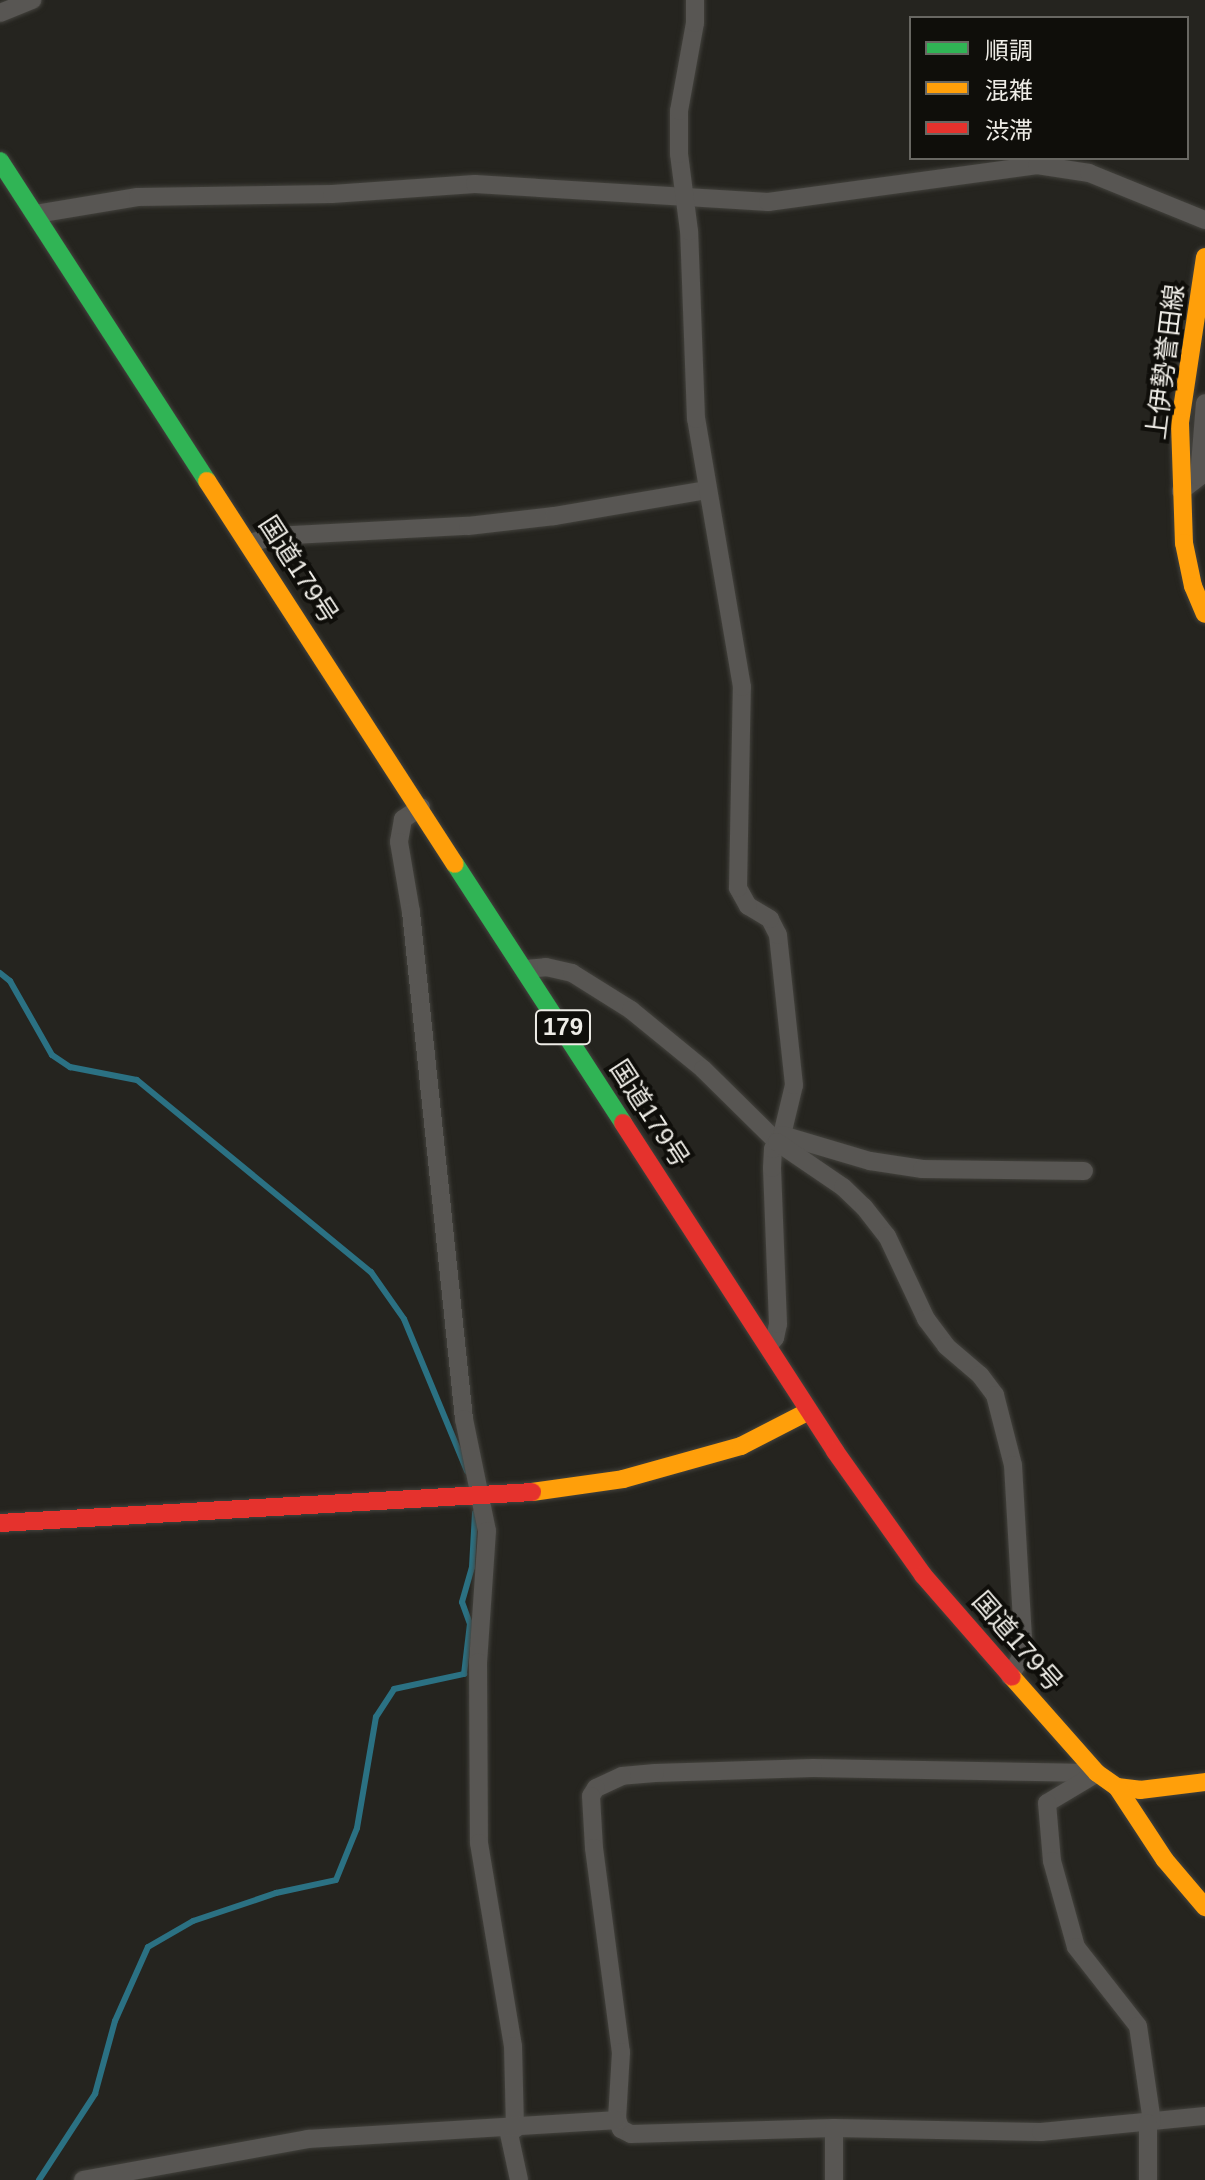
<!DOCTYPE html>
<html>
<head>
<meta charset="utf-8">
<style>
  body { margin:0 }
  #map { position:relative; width:1205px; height:2180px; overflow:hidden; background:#25241f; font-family:Arial,"Noto Sans JP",sans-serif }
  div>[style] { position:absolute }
  .stream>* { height:6px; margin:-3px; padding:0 3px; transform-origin:3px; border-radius:3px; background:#2b7183 }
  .roads { filter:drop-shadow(0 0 2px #43423d) drop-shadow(0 0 2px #43423d) }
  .street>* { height:18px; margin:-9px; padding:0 9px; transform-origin:9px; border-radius:9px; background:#585653 }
  .fast>* { height:18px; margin:-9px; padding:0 9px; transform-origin:9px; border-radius:9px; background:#30b455 }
  .slow>* { height:18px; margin:-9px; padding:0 9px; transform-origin:9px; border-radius:9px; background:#ff9f0a }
  .jam>* { height:18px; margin:-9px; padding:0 9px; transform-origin:9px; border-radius:9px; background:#e5322d }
  span { translate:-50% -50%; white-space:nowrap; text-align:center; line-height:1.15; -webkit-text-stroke:8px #0f0e0a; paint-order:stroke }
  .shield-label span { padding:2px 6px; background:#0f0e0a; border:2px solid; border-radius:6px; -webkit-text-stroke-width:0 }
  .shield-label { font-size:24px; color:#eeece6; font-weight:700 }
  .street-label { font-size:26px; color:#eeece6 }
  .legend { position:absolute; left:909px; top:16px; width:280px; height:144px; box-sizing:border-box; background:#0f0e0a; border:2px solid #686762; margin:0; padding:10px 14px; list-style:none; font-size:24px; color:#eeece6 }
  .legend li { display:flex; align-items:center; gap:16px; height:40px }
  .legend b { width:40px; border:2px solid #686762 }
</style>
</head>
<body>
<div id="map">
  <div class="stream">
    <div style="left:0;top:973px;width:13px;rotate:39deg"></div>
    <div style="left:10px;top:981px;width:85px;rotate:60.4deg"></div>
    <div style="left:52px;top:1055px;width:22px;rotate:34deg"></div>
    <div style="left:70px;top:1067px;width:68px;rotate:11deg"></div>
    <div style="left:137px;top:1080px;width:303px;rotate:39.4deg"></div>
    <div style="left:371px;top:1272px;width:57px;rotate:54.9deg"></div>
    <div style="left:404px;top:1319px;width:165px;rotate:67.5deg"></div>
    <div style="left:39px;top:2180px;width:103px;rotate:-56.9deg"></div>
    <div style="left:95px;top:2094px;width:76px;rotate:-74.7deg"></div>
    <div style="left:115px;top:2021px;width:81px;rotate:-66deg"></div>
    <div style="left:148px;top:1947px;width:52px;rotate:-30deg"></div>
    <div style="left:193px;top:1921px;width:88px;rotate:-18.6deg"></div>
    <div style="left:276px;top:1893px;width:61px;rotate:-12.2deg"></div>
    <div style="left:336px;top:1880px;width:56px;rotate:-68deg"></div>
    <div style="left:357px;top:1828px;width:113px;rotate:-80.3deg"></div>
    <div style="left:376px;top:1717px;width:33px;rotate:-57deg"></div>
    <div style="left:394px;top:1689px;width:72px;rotate:-12.1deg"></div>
    <div style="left:464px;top:1674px;width:50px;rotate:-83.2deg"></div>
    <div style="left:470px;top:1624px;width:23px;rotate:-110deg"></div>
    <div style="left:462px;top:1602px;width:36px;rotate:-74deg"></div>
    <div style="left:472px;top:1567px;width:54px;rotate:-86.8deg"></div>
  </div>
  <div class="roads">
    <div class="street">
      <div style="left:0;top:13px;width:35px;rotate:-22deg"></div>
      <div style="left:36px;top:214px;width:103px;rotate:-9.5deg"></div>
      <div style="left:138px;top:197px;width:194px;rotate:-0.9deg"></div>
      <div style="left:332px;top:194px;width:143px;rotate:-4deg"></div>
      <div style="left:475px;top:184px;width:294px;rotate:3.5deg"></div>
      <div style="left:768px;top:202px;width:272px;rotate:-7.8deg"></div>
      <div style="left:1037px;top:165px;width:53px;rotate:8.7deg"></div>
      <div style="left:1089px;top:173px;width:125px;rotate:22.1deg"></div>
      <div style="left:1181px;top:491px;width:23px;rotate:-38deg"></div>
      <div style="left:1199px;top:477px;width:74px;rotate:-85.4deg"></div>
      <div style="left:250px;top:543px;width:25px;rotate:-16deg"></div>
      <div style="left:274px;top:536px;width:194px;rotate:-3deg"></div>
      <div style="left:468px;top:526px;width:87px;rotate:-6.6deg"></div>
      <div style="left:554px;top:516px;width:154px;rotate:-9.7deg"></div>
      <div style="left:421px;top:807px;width:22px;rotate:146deg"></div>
      <div style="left:403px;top:819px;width:23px;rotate:100deg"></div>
      <div style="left:399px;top:842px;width:71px;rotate:80.3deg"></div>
      <div style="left:411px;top:912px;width:510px;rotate:84.03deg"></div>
      <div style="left:464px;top:1419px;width:114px;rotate:78.4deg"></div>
      <div style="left:487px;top:1531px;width:131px;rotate:93.9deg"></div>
      <div style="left:478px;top:1662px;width:181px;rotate:89.7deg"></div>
      <div style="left:479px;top:1843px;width:206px;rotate:80.5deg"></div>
      <div style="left:513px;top:2046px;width:83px;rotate:88.6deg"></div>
      <div style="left:525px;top:969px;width:21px;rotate:-5deg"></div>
      <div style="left:546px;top:967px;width:27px;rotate:13deg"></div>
      <div style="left:572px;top:973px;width:70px;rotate:32.1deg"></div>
      <div style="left:631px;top:1010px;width:93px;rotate:39.3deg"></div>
      <div style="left:703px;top:1069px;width:104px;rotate:44.6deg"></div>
      <div style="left:777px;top:1142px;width:9px;rotate:-54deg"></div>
      <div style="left:782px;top:1135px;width:51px;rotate:-76.5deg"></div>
      <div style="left:794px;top:1085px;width:151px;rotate:-96.1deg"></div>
      <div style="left:778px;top:935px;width:18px;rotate:-117deg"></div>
      <div style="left:770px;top:919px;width:26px;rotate:-149deg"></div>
      <div style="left:748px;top:906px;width:21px;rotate:-119deg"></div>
      <div style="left:738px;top:888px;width:201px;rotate:-88.9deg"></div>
      <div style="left:742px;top:687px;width:272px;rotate:-99.7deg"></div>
      <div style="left:696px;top:419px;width:188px;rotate:-92.1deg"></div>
      <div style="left:689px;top:231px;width:78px;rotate:-97.4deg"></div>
      <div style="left:679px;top:154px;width:43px;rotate:-90deg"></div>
      <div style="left:679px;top:111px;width:89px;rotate:-79.7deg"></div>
      <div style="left:695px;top:23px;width:23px;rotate:-90deg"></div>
      <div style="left:782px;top:1135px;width:92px;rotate:16.5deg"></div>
      <div style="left:870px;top:1161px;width:53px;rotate:8.7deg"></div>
      <div style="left:922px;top:1169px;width:162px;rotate:0.7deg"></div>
      <div style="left:768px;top:1346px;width:11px;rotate:-49deg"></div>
      <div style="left:775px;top:1338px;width:14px;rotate:-78deg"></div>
      <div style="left:778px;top:1324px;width:156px;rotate:-92.2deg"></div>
      <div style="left:772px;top:1168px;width:19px;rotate:-87deg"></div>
      <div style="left:773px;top:1149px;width:8px;rotate:-60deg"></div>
      <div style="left:777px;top:1142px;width:80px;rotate:34.3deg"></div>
      <div style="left:843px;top:1187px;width:29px;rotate:44deg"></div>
      <div style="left:864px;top:1207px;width:37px;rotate:52deg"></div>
      <div style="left:887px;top:1236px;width:92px;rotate:64.8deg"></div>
      <div style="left:926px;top:1319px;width:34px;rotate:53deg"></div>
      <div style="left:946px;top:1346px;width:45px;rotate:40.5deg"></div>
      <div style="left:980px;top:1375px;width:25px;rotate:53deg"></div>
      <div style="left:995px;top:1395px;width:72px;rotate:75.6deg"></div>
      <div style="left:1013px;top:1465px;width:176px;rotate:86.7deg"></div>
      <div style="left:1023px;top:1641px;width:18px;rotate:99deg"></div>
      <div style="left:1020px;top:1659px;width:20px;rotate:120deg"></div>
      <div style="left:1097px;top:1773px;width:284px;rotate:-179deg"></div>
      <div style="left:813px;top:1768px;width:158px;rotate:178.2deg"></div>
      <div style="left:655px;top:1773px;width:33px;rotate:175deg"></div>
      <div style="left:622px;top:1776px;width:29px;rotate:155deg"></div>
      <div style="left:596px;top:1788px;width:9px;rotate:122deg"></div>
      <div style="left:591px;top:1796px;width:52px;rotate:86.7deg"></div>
      <div style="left:594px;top:1848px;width:206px;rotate:82.5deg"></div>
      <div style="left:621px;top:2052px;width:68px;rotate:93.4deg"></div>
      <div style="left:617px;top:2120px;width:10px;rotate:66deg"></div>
      <div style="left:621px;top:2129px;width:11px;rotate:27deg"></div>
      <div style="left:631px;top:2134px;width:203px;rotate:-1.7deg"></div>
      <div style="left:834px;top:2128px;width:207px;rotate:1.1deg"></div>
      <div style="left:1041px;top:2132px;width:165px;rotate:-5.6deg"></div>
      <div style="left:1097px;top:1773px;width:58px;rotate:149deg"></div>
      <div style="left:1047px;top:1803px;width:58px;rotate:85.1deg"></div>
      <div style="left:1052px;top:1861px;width:89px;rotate:74.4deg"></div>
      <div style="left:1076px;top:1947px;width:100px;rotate:51.9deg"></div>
      <div style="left:1138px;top:2026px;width:97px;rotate:81.7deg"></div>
      <div style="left:1148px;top:2123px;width:57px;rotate:90deg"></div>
      <div style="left:834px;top:2128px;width:52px;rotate:90deg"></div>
      <div style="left:508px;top:2129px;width:52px;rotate:77.8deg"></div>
      <div style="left:83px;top:2180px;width:229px;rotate:-10.3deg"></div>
      <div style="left:308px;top:2139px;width:310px;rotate:-3.5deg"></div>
    </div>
    <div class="fast">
      <div style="left:0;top:161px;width:381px;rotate:57.1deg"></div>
      <div style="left:455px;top:864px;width:309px;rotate:57deg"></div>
    </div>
    <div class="slow">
      <div style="left:1205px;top:257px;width:168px;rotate:98.6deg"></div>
      <div style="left:1180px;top:423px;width:120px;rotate:88.1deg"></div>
      <div style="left:1184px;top:543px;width:44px;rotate:78.2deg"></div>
      <div style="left:1193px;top:586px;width:30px;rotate:67deg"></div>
      <div style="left:207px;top:481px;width:456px;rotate:57.1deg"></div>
      <div style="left:532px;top:1492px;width:92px;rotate:-8.1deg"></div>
      <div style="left:623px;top:1479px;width:123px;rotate:-15.6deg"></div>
      <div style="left:741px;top:1446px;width:76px;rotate:-27.2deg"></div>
      <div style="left:1012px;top:1677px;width:128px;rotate:48.5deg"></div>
      <div style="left:1097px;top:1773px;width:24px;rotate:35deg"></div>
      <div style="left:1117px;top:1787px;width:23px;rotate:7deg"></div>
      <div style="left:1140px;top:1790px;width:65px;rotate:-7deg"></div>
      <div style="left:1117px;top:1787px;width:87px;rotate:56.7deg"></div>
      <div style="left:1165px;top:1860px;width:62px;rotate:49.6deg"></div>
    </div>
    <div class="jam">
      <div style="left:623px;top:1123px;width:391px;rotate:57.1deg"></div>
      <div style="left:835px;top:1451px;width:152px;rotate:54.6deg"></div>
      <div style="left:923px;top:1575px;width:135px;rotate:48.9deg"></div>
      <div style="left:0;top:1523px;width:533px;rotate:-3.33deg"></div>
    </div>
  </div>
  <div class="shield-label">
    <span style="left:563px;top:1027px">179</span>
  </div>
  <div class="street-label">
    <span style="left:1166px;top:362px;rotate:-83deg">上伊勢誉田線</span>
    <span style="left:298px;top:570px;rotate:57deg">国道179号</span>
    <span style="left:649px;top:1114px;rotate:57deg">国道179号</span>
    <span style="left:1017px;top:1642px;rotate:49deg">国道179号</span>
  </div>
  <ul class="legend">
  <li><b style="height:10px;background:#30b455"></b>順調</li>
  <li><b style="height:10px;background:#ff9f0a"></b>混雑</li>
  <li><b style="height:10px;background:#e5322d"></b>渋滞</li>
  </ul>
</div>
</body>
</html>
